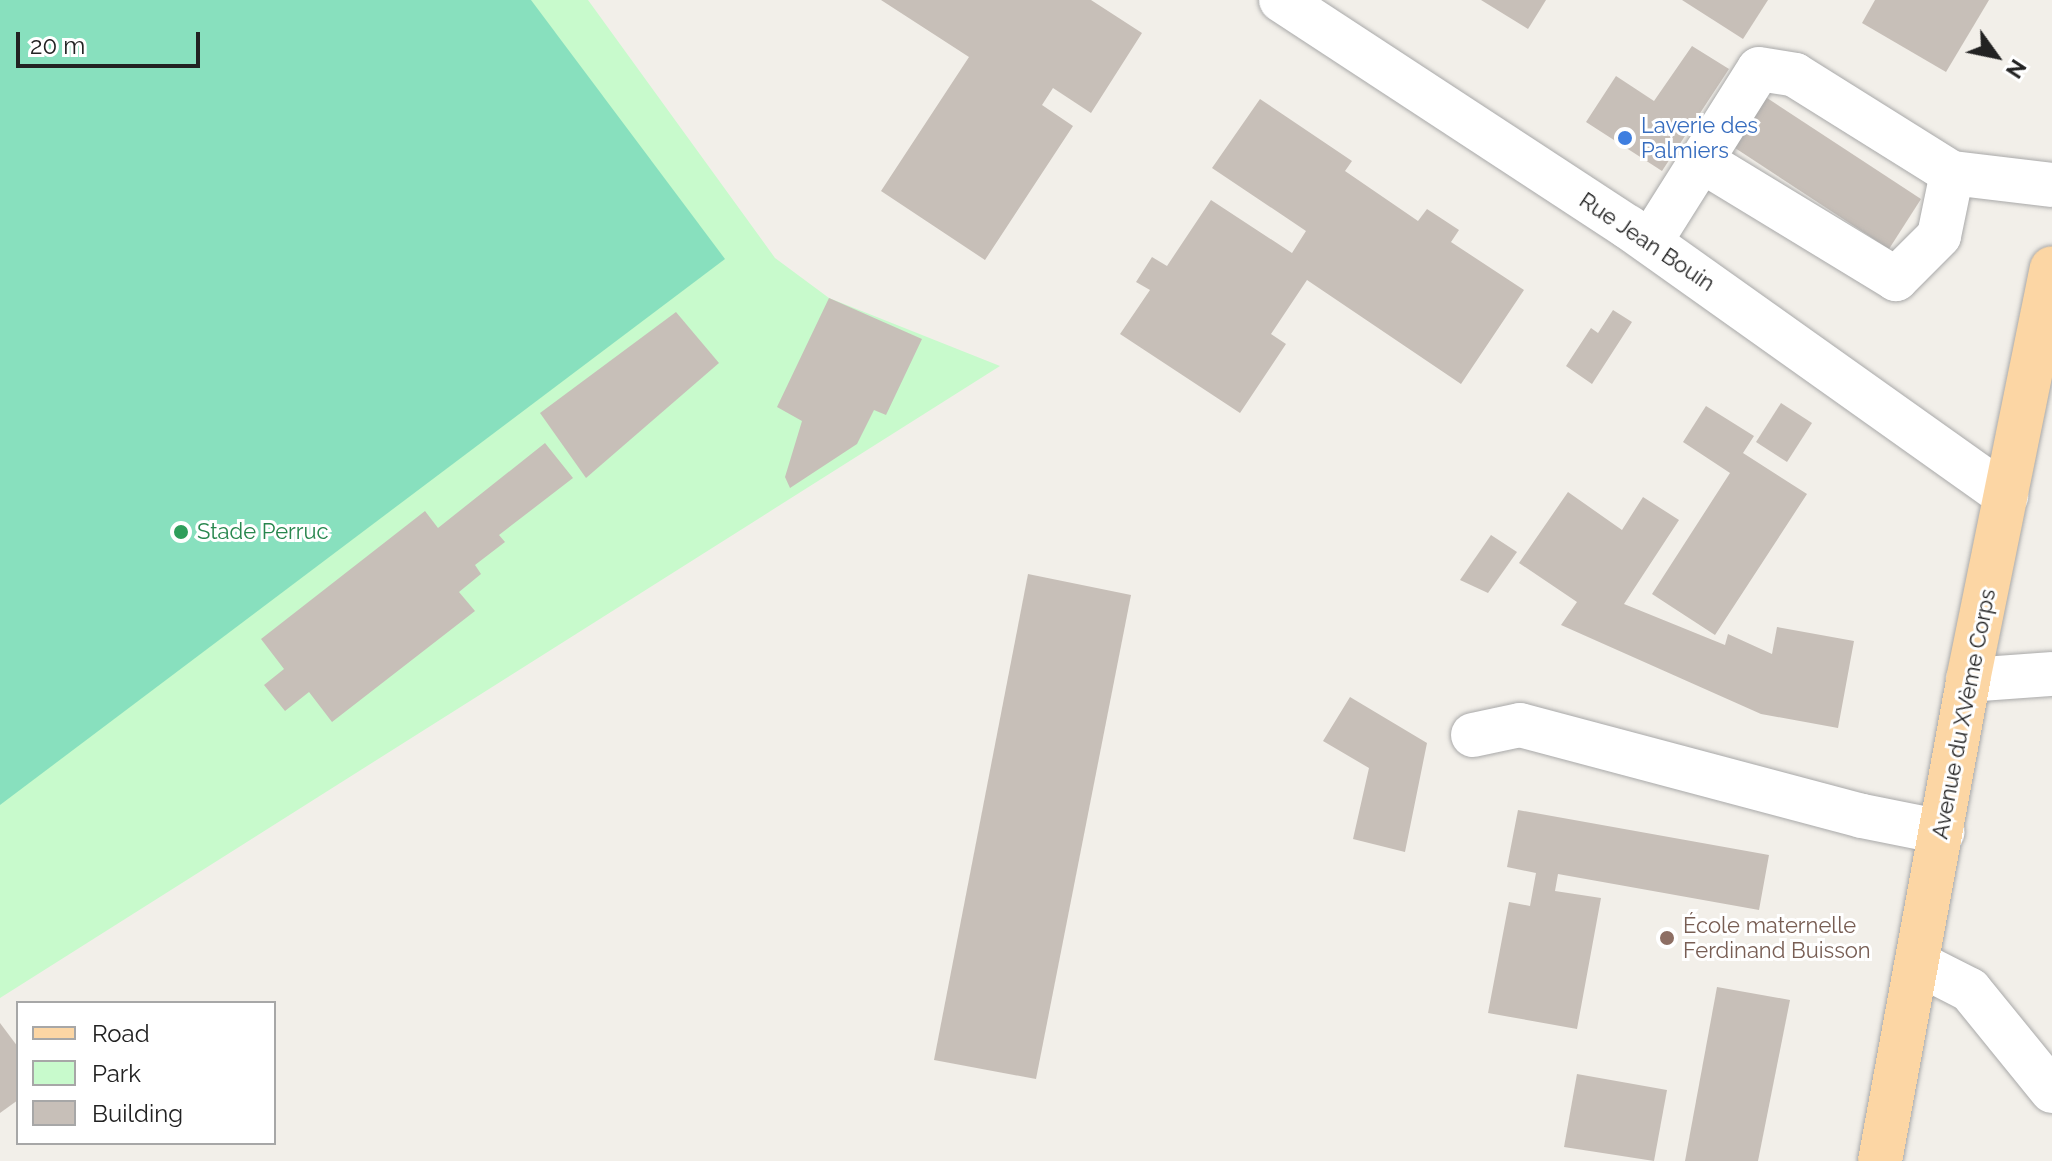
<!DOCTYPE html>
<html>
<head>
<meta charset="utf-8">
<style>
  body { margin:0 }
  #map { position:relative; width:2052px; height:1161px; overflow:hidden; background:#f2efe9; font-family:Raleway,sans-serif }
  div>[style] { position:absolute }
  .park>* { inset:0; background:#c8facc }
  .pitch>* { inset:0; background:#88e0be }
  .building>* { inset:0; background:#c7bfb8 }
  .roads { filter:drop-shadow(0 0 2px #a9a9a9) drop-shadow(0 0 2px #a9a9a9) }
  .minor>* { height:44px; margin:-22px; padding:0 22px; transform-origin:22px; border-radius:22px; background:#fff }
  .major>* { height:44px; margin:-22px; padding:0 22px; transform-origin:22px; border-radius:22px; background:#fcd6a4 }
  .dots>* { width:22px; height:22px; translate:-50% -50%; box-sizing:border-box; border:4px solid #fff; border-radius:50% }
  span { translate:-50% -50%; white-space:nowrap; text-align:center; line-height:1.15; -webkit-text-stroke:6px #fff; paint-order:stroke }
  .shop-label { font-size:22px; color:#366cbe }
  .left { translate:0 -50%; text-align:left }
  .street-label { font-size:22px; color:#222 }
  .leisure-label { font-size:22px; color:#27864d }
  .education-label { font-size:22px; color:#785e54 }
  .legend { position:absolute; left:16px; top:1001px; width:260px; height:144px; box-sizing:border-box; background:#fff; border:2px solid #a7a7a7; margin:0; padding:10px 14px; list-style:none; font-size:24px; color:#222 }
  .legend li { display:flex; align-items:center; gap:16px; height:40px }
  .legend b { width:40px; border:2px solid #a7a7a7 }
  .north { position:absolute; left:1956px; top:16px; width:80px; height:80px; -webkit-text-stroke:6px #fff; paint-order:stroke; rotate:123deg; font-size:22px; font-weight:700; line-height:32px; text-align:center; color:#222 }
  .north::after { content:''; display:block; margin:auto; width:28px; height:36px; background:#222; clip-path:polygon(50% 0,100% 100%,50% 72%,0 100%) }
  .scale { position:absolute; left:16px; top:32px; width:184px; height:36px; box-sizing:border-box; border:4px solid #222; border-top:0; padding-left:10px; font-size:24px; line-height:28px; white-space:nowrap; color:#222; -webkit-text-stroke:6px #fff; paint-order:stroke }
</style>
</head>
<body>
<div id="map">
  <div class="park">
    <div style="clip-path:polygon(0 0,588px 0,775px 258px,829px 298px,1000px 366px,0 998px)"></div>
  </div>
  <div class="pitch">
    <div style="clip-path:polygon(0 0,531px 0,725px 259px,0 805px)"></div>
  </div>
  <div class="building">
    <div style="clip-path:polygon(881px 0,1091px 0,1142px 33px,1091px 113px,1053px 88px,1042px 105px,1073px 126px,985px 260px,881px 191px,969px 57px)"></div>
    <div style="clip-path:polygon(1481px 0,1546px 0,1528px 29px)"></div>
    <div style="clip-path:polygon(1682px 0,1768px 0,1743px 39px)"></div>
    <div style="clip-path:polygon(1875px 0,1989px 0,1946px 72px,1862px 23px)"></div>
    <div style="clip-path:polygon(1692px 46px,1729px 69px,1662px 171px,1586px 122px,1616px 76px,1654px 101px)"></div>
    <div style="clip-path:polygon(1761px 94px,1921px 199px,1889px 249px,1729px 144px)"></div>
    <div style="clip-path:polygon(1260px 99px,1352px 161px,1345px 171px,1418px 221px,1427px 209px,1459px 230px,1451px 242px,1524px 290px,1461px 384px,1307px 280px,1271px 334px,1286px 344px,1240px 413px,1120px 334px,1150px 290px,1136px 282px,1152px 257px,1167px 266px,1211px 200px,1292px 253px,1306px 231px,1212px 168px)"></div>
    <div style="clip-path:polygon(829px 298px,922px 339px,886px 415px,874px 410px,857px 444px,790px 488px,785px 477px,802px 421px,777px 407px)"></div>
    <div style="clip-path:polygon(1613px 310px,1632px 322px,1592px 384px,1566px 366px,1591px 328px,1598px 333px)"></div>
    <div style="clip-path:polygon(676px 312px,719px 363px,586px 478px,540px 413px)"></div>
    <div style="clip-path:polygon(1781px 403px,1812px 423px,1787px 462px,1756px 442px)"></div>
    <div style="clip-path:polygon(1706px 406px,1754px 436px,1743px 453px,1807px 494px,1715px 635px,1652px 594px,1730px 473px,1683px 442px)"></div>
    <div style="clip-path:polygon(545px 443px,573px 478px,499px 535px,505px 542px,475px 565px,481px 574px,459px 592px,475px 611px,332px 722px,309px 692px,285px 711px,264px 685px,284px 669px,261px 639px,425px 511px,438px 528px)"></div>
    <div style="clip-path:polygon(1568px 492px,1622px 530px,1643px 497px,1679px 520px,1624px 604px,1725px 645px,1728px 634px,1772px 654px,1777px 627px,1854px 641px,1838px 728px,1761px 714px,1561px 625px,1577px 602px,1519px 563px)"></div>
    <div style="clip-path:polygon(1491px 535px,1517px 552px,1488px 593px,1460px 580px)"></div>
    <div style="clip-path:polygon(1028px 574px,1131px 595px,1036px 1079px,934px 1060px)"></div>
    <div style="clip-path:polygon(1350px 697px,1427px 743px,1405px 852px,1353px 839px,1369px 768px,1323px 741px)"></div>
    <div style="clip-path:polygon(1518px 810px,1769px 855px,1759px 910px,1558px 874px,1555px 891px,1601px 898px,1577px 1029px,1488px 1013px,1509px 902px,1530px 906px,1536px 873px,1507px 867px)"></div>
    <div style="clip-path:polygon(1717px 987px,1790px 1000px,1758px 1161px,1685px 1161px)"></div>
    <div style="clip-path:polygon(0 1023px,18px 1047px,18px 1100px,0 1113px)"></div>
    <div style="clip-path:polygon(1577px 1074px,1667px 1090px,1654px 1161px,1564px 1147px)"></div>
  </div>
  <div class="roads">
    <div class="minor">
      <div style="left:1281px;top:0;width:415px;rotate:33.2deg"></div>
      <div style="left:1628px;top:227px;width:464px;rotate:35.4deg"></div>
      <div style="left:1952px;top:173px;width:101px;rotate:6.8deg"></div>
      <div style="left:1650px;top:242px;width:204px;rotate:-57.8deg"></div>
      <div style="left:1759px;top:69px;width:36px;rotate:9deg"></div>
      <div style="left:1795px;top:75px;width:185px;rotate:32deg"></div>
      <div style="left:1952px;top:173px;width:64px;rotate:101.7deg"></div>
      <div style="left:1939px;top:236px;width:61px;rotate:135deg"></div>
      <div style="left:1896px;top:279px;width:227px;rotate:-148.7deg"></div>
      <div style="left:1968px;top:680px;width:84px;rotate:-4.1deg"></div>
      <div style="left:1473px;top:735px;width:48px;rotate:-12deg"></div>
      <div style="left:1520px;top:725px;width:354px;rotate:14.9deg"></div>
      <div style="left:1862px;top:816px;width:82px;rotate:11.3deg"></div>
      <div style="left:1919px;top:964px;width:57px;rotate:27deg"></div>
      <div style="left:1970px;top:990px;width:130px;rotate:50.9deg"></div>
    </div>
    <div class="major">
      <div style="left:1880px;top:1161px;width:489px;rotate:-79.6deg"></div>
      <div style="left:1968px;top:680px;width:420px;rotate:-78.5deg"></div>
    </div>
  </div>
  <div class="dots">
    <div style="left:1625px;top:138px;background:#3f7fe0"></div>
    <div style="left:181px;top:532px;background:#2e9e5b"></div>
    <div style="left:1667px;top:938px;background:#8d6e63"></div>
  </div>
  <div class="shop-label">
    <span class="left" style="left:1641px;top:138px">Laverie des<br>Palmiers</span>
  </div>
  <div class="street-label">
    <span style="left:1647px;top:242px;rotate:34deg">Rue Jean Bouin</span>
    <span style="left:1964px;top:714px;rotate:-79deg">Avenue du XVème Corps</span>
  </div>
  <div class="leisure-label">
    <span class="left" style="left:197px;top:532px">Stade Perruc</span>
  </div>
  <div class="education-label">
    <span class="left" style="left:1683px;top:938px">École maternelle<br>Ferdinand Buisson</span>
  </div>
  <ul class="legend">
  <li><b style="height:10px;background:#fcd6a4"></b>Road</li>
  <li><b style="height:22px;background:#c8facc"></b>Park</li>
  <li><b style="height:22px;background:#c7bfb8"></b>Building</li>
  </ul>
  <div class="north">N</div>
  <div class="scale">20 m</div>
</div>
</body>
</html>
